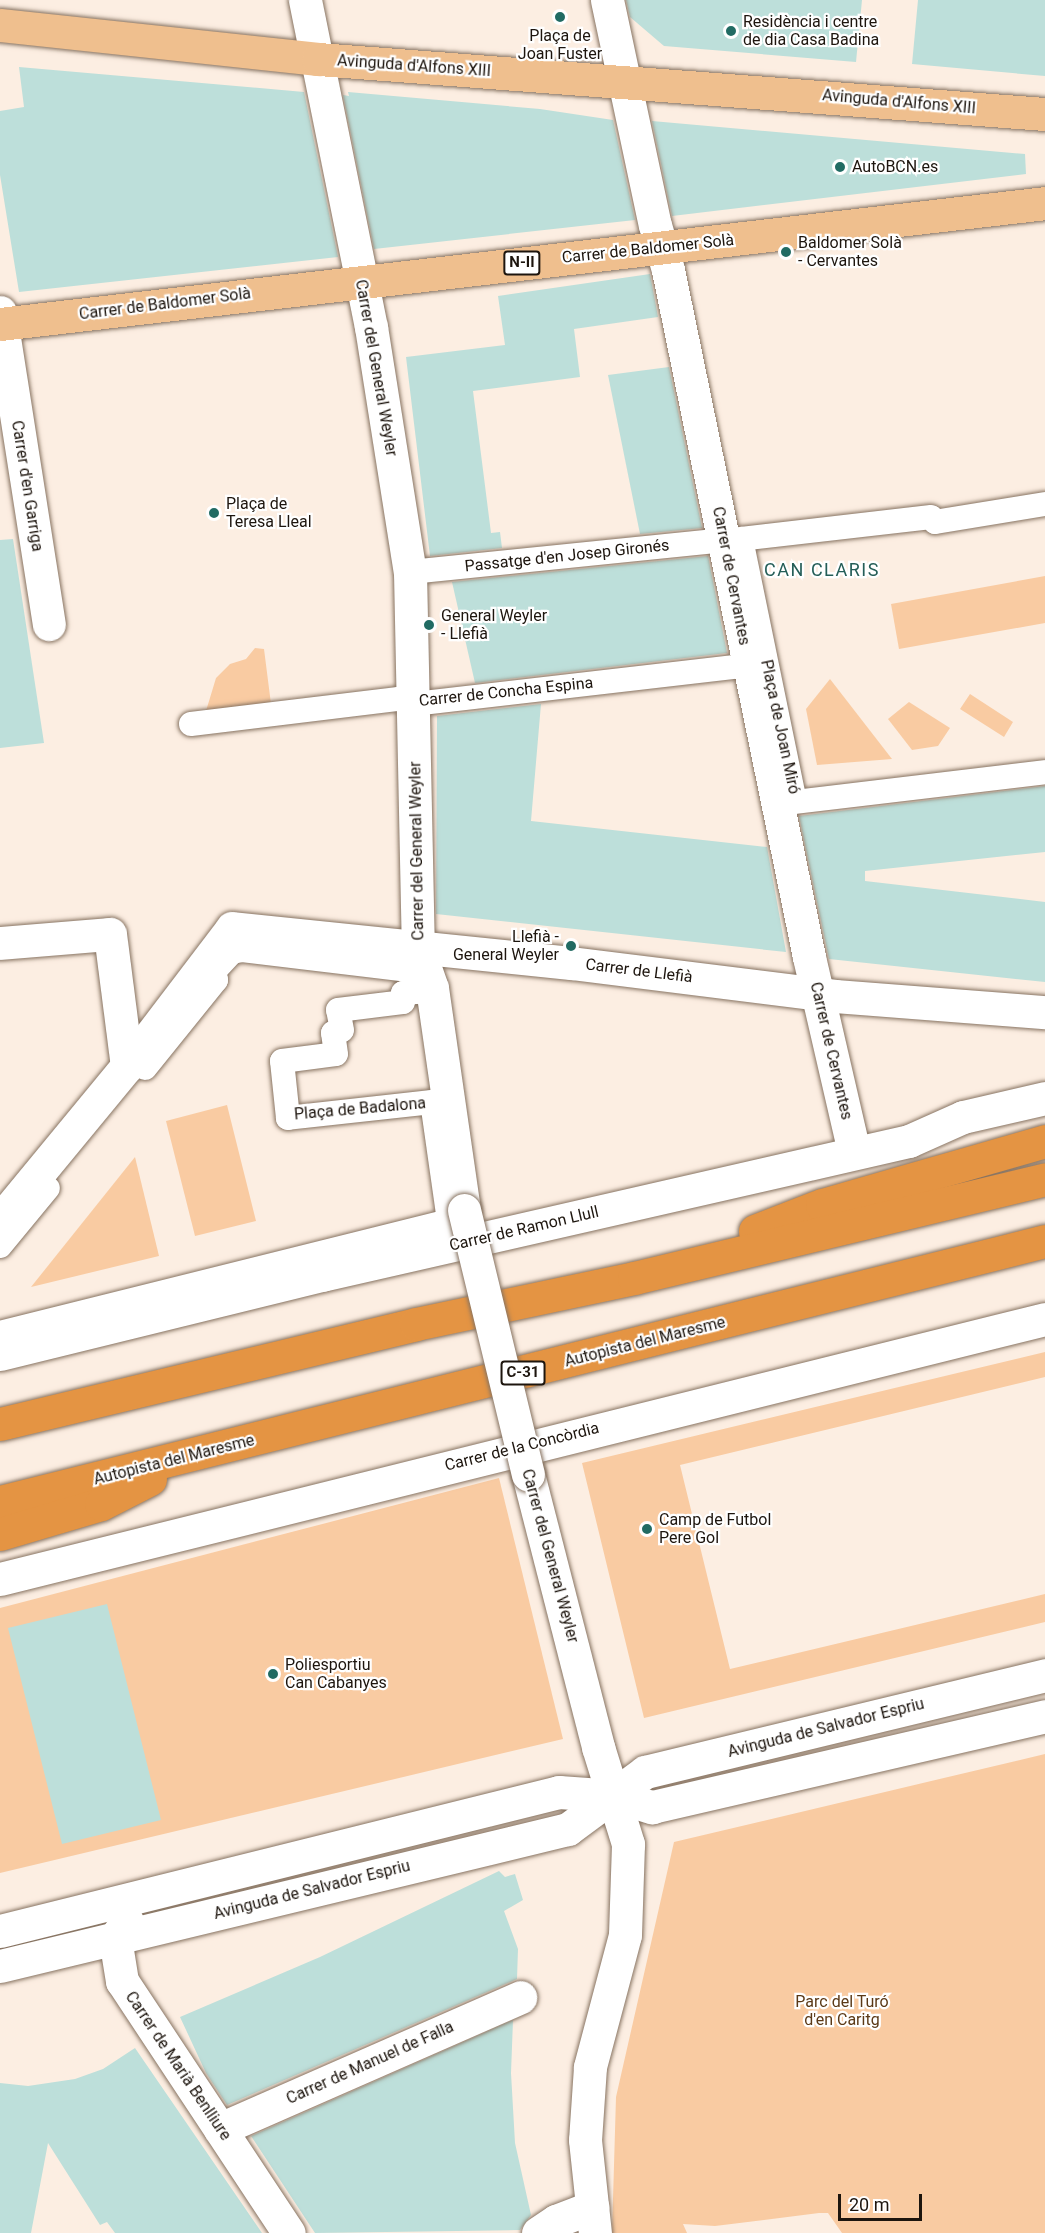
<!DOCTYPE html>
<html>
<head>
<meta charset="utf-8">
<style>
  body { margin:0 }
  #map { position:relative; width:1045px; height:2233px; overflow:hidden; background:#fceee2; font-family:Roboto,sans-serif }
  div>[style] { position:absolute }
  .green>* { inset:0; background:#f9cba2 }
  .building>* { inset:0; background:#bddfda }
  .roads { filter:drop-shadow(0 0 2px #877361) drop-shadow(0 0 2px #877361) }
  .pedestrian>* { height:24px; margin:-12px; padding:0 12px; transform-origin:12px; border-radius:12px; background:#fff }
  .minor>* { height:33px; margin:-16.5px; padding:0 16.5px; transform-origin:16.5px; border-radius:16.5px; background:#fff }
  .tertiary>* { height:33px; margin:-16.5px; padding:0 16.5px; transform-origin:16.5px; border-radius:16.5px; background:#fff }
  .primary>* { height:33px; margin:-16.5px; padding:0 16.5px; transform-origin:16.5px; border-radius:16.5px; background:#efbf8e }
  .motorway>* { height:33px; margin:-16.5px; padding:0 16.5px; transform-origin:16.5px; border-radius:16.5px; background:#e49443 }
  .bridges { filter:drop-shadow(0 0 2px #877361) drop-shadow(0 0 2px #877361) }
  .minor-bridge>* { height:33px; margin:-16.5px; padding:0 16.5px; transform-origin:16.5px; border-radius:16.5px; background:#fff }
  .dots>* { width:16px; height:16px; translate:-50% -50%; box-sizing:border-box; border:3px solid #fff; border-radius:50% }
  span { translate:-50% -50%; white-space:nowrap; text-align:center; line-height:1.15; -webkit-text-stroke:4.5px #fff; paint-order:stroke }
  .shield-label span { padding:2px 4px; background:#fff; border:2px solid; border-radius:4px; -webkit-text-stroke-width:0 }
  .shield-label { font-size:15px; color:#1d150e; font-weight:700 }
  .poi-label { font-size:16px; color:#1d150e }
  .left { translate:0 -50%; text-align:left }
  .right { translate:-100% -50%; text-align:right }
  .street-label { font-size:16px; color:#1d150e }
  .park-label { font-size:16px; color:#5b3916 }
  .neighbourhood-label { font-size:18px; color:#255e58; letter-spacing:1.5px }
  .scale { position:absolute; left:838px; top:2194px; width:84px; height:27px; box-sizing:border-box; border:3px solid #1d150e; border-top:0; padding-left:8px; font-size:18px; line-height:21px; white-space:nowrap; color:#1d150e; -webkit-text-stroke:4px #fff; paint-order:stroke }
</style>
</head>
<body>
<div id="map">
  <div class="green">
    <div style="clip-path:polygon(1045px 576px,1045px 623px,899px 649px,891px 604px)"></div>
    <div style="clip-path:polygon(255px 648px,264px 649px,271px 704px,206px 711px,216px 678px,230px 664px,246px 659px)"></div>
    <div style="clip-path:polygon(830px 679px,892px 759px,817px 765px,806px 709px)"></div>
    <div style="clip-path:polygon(970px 694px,1013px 722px,1004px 737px,960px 709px)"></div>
    <div style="clip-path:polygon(909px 702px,950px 728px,938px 746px,912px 750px,888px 719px)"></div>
    <div style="clip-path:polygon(227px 1105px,256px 1221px,195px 1236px,166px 1121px)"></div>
    <div style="clip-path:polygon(135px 1157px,159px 1256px,31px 1287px)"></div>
    <div style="clip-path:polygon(1045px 1352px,1045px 1377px,680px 1465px,730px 1669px,1045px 1594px,1045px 1622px,644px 1718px,582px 1463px)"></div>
    <div style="clip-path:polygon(499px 1478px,563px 1739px,0 1873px,0 1608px)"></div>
    <div style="clip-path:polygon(1045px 1754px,1045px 2233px,842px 2233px,828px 2213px,819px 2213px,715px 2226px,683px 2224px,687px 2233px,612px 2233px,616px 2097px,674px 1842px)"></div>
  </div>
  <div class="building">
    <div style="clip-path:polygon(626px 0,862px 0,856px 62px,664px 46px,630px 17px)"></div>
    <div style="clip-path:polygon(918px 0,1045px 0,1045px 76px,912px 64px)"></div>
    <div style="clip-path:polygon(19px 67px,304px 92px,338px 257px,19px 292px,0 175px,0 111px,24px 107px)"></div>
    <div style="clip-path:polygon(348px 92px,540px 109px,613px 120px,635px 220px,374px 249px,343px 95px,349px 96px)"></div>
    <div style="clip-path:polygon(652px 121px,1025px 154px,1026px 174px,672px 216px)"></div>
    <div style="clip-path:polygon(650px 274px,658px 317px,574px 329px,580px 377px,473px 391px,491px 533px,500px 532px,502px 548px,430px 556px,406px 357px,505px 345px,498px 296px)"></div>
    <div style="clip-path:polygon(669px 367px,702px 528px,640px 534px,608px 375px)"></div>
    <div style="clip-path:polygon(13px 539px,44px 743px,0 748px,0 540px)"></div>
    <div style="clip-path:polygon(708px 556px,727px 653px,475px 683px,452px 582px)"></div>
    <div style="clip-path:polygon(541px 704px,531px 821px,767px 847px,786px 952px,436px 914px,437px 716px)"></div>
    <div style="clip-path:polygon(1045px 786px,1045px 852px,865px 871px,865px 881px,1045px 902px,1045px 982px,829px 959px,799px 816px)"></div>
    <div style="clip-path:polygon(107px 1604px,161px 1820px,62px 1844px,8px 1628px)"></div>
    <div style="clip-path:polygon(499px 1871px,505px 1877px,515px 1874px,523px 1900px,504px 1911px,518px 1949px,517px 1979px,227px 2105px,206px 2073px,180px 2017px,320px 1957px)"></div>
    <div style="clip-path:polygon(513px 2020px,511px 2073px,515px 2143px,531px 2215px,520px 2230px,315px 2233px,251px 2136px)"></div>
    <div style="clip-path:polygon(135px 2048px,262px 2233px,115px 2233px,107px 2222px,100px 2225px,48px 2143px,31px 2233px,0 2233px,0 2083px,28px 2086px,75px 2079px,103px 2069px)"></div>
  </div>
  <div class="roads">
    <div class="pedestrian">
      <div style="left:1045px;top:504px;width:111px;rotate:170.7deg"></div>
      <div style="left:935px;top:522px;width:6px;rotate:-129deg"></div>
      <div style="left:931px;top:517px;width:191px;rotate:173.4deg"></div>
      <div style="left:741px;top:539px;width:268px;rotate:78.4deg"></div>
      <div style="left:795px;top:802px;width:252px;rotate:-6.8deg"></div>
      <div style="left:410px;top:572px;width:317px;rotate:-5.8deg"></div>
      <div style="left:191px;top:724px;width:209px;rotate:-6.9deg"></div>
      <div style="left:399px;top:699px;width:16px;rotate:18deg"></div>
      <div style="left:414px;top:704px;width:337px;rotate:-6.6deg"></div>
      <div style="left:0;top:1246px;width:75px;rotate:-50.4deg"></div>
      <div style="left:0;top:1333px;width:463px;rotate:-14deg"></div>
      <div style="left:449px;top:1221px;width:120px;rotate:-98.1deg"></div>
      <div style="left:432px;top:1102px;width:145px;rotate:173.7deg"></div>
      <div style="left:288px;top:1118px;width:57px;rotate:-96deg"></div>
      <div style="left:282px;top:1061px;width:54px;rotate:-7.4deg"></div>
      <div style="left:336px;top:1054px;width:21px;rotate:-98deg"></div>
      <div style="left:333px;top:1033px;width:9px;rotate:-18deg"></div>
      <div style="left:342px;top:1030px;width:20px;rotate:-101deg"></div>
      <div style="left:338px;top:1010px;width:65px;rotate:-7deg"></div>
      <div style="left:403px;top:1002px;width:9px;rotate:-90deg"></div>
      <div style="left:403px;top:993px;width:16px;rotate:-4deg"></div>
      <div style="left:419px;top:992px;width:13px;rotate:-94deg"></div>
      <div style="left:418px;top:979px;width:13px;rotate:-135deg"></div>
      <div style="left:409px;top:970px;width:168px;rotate:-173.2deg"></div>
      <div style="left:242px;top:950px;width:10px;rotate:169deg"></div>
      <div style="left:232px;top:952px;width:26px;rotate:133deg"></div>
      <div style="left:214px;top:971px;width:9px;rotate:77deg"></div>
      <div style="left:216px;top:980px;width:113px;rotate:128.9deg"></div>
    </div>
    <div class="minor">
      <div style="left:305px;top:0;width:334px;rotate:78.6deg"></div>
      <div style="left:371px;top:327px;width:248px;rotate:81deg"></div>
      <div style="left:410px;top:572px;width:376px;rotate:88.8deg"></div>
      <div style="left:418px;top:948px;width:42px;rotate:70.7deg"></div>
      <div style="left:432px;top:988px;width:224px;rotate:81.8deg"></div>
      <div style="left:607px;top:0;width:230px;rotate:78deg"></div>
      <div style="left:655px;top:225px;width:47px;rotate:73.9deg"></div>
      <div style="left:668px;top:270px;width:701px;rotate:78.4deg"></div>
      <div style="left:809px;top:957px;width:200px;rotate:77deg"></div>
      <div style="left:0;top:312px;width:316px;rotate:81.1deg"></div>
      <div style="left:0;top:943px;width:110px;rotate:-4.7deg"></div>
      <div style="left:110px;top:934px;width:133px;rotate:82.7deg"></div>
      <div style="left:0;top:1220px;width:200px;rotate:-50.5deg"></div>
      <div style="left:127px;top:1066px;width:173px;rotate:-52.7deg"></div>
      <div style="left:232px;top:928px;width:341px;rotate:5.9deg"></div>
      <div style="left:571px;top:963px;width:266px;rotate:7.1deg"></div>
      <div style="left:835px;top:996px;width:211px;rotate:4.4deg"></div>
      <div style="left:528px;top:1474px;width:282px;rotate:75.6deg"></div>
      <div style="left:598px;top:1747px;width:102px;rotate:72.8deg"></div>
      <div style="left:628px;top:1844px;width:91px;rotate:91.9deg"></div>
      <div style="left:625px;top:1935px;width:137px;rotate:104.9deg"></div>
      <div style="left:590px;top:2067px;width:73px;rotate:93.9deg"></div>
      <div style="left:585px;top:2140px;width:94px;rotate:83.9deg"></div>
      <div style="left:127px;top:1921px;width:21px;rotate:125deg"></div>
      <div style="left:115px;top:1938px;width:44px;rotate:80.8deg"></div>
      <div style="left:122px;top:1981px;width:302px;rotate:56.5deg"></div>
      <div style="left:0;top:1931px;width:576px;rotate:-13.96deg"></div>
      <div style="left:559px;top:1792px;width:56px;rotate:4.1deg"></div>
      <div style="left:615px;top:1796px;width:39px;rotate:17deg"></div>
      <div style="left:652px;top:1807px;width:403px;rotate:-13deg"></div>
      <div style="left:0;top:1966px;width:584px;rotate:-13.56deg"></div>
      <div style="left:568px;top:1829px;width:96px;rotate:-36.5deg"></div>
      <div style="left:645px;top:1772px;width:412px;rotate:-13.6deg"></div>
      <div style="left:220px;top:2129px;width:328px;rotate:-23.7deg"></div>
      <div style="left:538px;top:2233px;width:22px;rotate:-34deg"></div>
      <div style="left:556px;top:2221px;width:39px;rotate:-21deg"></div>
    </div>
    <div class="tertiary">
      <div style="left:0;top:1354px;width:332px;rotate:-13.8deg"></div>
      <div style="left:322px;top:1275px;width:602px;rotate:-12.86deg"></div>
      <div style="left:909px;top:1141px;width:59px;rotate:-24deg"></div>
      <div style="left:963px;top:1117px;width:84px;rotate:-13deg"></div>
      <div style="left:0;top:1579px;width:1077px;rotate:-13.97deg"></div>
    </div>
    <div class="primary">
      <div style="left:0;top:25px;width:320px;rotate:6.1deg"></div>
      <div style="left:318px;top:59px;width:729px;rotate:4.33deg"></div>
      <div style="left:0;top:324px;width:1052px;rotate:-6.6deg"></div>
    </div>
    <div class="motorway">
      <div style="left:755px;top:1231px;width:72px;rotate:-21.2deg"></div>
      <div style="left:822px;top:1205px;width:232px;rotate:-16deg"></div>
      <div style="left:0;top:1424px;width:428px;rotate:-13.5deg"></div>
      <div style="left:416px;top:1324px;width:223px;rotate:-11.9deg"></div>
      <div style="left:634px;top:1278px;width:423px;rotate:-13.5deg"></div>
      <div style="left:0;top:1502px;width:1077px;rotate:-14.02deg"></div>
      <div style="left:0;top:1534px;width:105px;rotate:-16.5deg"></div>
      <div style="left:101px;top:1504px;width:55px;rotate:-27deg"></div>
    </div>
  </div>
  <div class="bridges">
    <div class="minor-bridge">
      <div style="left:464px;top:1210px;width:272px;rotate:76.4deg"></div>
    </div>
  </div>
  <div class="dots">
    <div style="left:560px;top:17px;background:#216b63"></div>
    <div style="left:731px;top:31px;background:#216b63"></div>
    <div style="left:840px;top:167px;background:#216b63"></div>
    <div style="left:786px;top:252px;background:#216b63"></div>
    <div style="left:214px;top:513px;background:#216b63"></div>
    <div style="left:429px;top:625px;background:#216b63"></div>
    <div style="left:571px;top:946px;background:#216b63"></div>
    <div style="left:647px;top:1529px;background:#216b63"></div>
    <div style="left:273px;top:1674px;background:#216b63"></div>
  </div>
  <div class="shield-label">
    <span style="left:522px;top:263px">N-II</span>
    <span style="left:523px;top:1373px">C-31</span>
  </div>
  <div class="poi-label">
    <span class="left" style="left:743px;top:31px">Residència i centre<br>de dia Casa Badina</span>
    <span style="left:560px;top:45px">Plaça de<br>Joan Fuster</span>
    <span class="left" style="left:852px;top:167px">AutoBCN.es</span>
    <span class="left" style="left:798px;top:252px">Baldomer Solà<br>- Cervantes</span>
    <span class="left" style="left:226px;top:513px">Plaça de<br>Teresa Lleal</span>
    <span class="left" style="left:441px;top:625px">General Weyler<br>- Llefià</span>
    <span class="right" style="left:559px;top:946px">Llefià -<br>General Weyler</span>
    <span class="left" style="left:659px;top:1529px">Camp de Futbol<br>Pere Gol</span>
    <span class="left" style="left:285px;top:1674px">Poliesportiu<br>Can Cabanyes</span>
  </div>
  <div class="street-label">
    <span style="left:414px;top:66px;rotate:4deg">Avinguda d'Alfons XIII</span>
    <span style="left:899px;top:102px;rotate:5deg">Avinguda d'Alfons XIII</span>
    <span style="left:648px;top:249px;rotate:-6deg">Carrer de Baldomer Solà</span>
    <span style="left:165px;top:304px;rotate:-7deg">Carrer de Baldomer Solà</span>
    <span style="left:376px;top:368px;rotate:80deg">Carrer del General Weyler</span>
    <span style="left:27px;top:486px;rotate:81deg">Carrer d'en Garriga</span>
    <span style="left:567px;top:556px;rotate:-6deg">Passatge d'en Josep Gironés</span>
    <span style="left:731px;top:576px;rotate:79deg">Carrer de Cervantes</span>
    <span style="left:506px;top:692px;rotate:-6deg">Carrer de Concha Espina</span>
    <span style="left:780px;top:727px;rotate:78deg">Plaça de Joan Miró</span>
    <span style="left:417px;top:851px;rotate:-91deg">Carrer del General Weyler</span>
    <span style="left:639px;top:971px;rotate:7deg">Carrer de Llefià</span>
    <span style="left:831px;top:1051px;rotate:77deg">Carrer de Cervantes</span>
    <span style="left:360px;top:1109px;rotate:-5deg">Plaça de Badalona</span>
    <span style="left:524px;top:1229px;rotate:-13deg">Carrer de Ramon Llull</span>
    <span style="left:645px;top:1342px;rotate:-14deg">Autopista del Maresme</span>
    <span style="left:522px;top:1447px;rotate:-14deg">Carrer de la Concòrdia</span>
    <span style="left:174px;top:1460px;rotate:-14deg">Autopista del Maresme</span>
    <span style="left:550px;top:1556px;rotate:75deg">Carrer del General Weyler</span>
    <span style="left:826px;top:1728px;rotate:-14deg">Avinguda de Salvador Espriu</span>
    <span style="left:312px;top:1890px;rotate:-14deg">Avinguda de Salvador Espriu</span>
    <span style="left:370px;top:2063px;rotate:-24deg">Carrer de Manuel de Falla</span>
    <span style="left:178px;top:2066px;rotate:56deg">Carrer de Marià Benlliure</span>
  </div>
  <div class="park-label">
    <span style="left:842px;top:2011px">Parc del Turó<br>d'en Caritg</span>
  </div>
  <div class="neighbourhood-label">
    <span style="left:822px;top:570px">CAN CLARIS</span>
  </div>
  <div class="scale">20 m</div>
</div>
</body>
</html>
